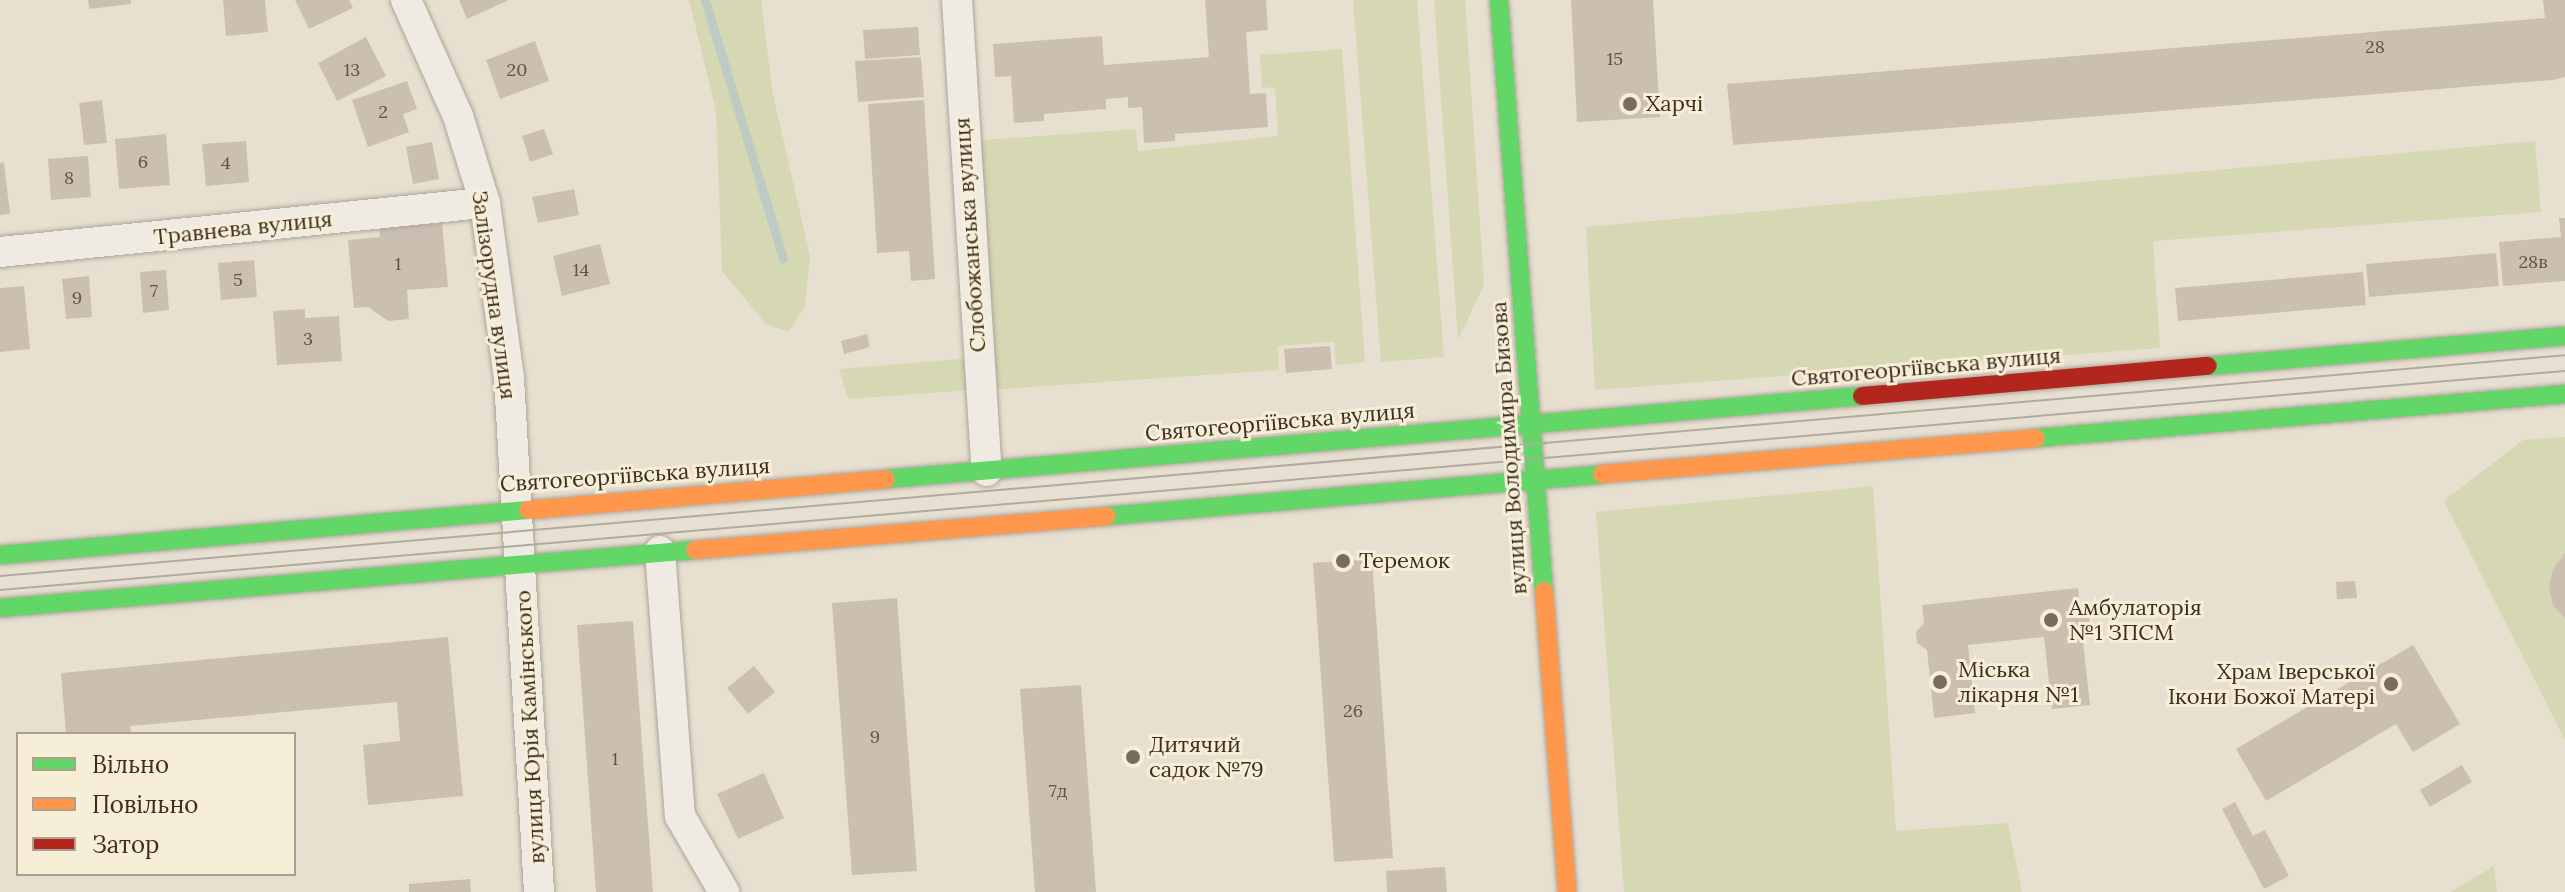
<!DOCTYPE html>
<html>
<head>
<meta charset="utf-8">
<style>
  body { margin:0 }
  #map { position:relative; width:2565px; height:892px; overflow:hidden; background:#e7e0d1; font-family:Lora,serif }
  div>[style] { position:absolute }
  .green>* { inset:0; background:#d6d7b3 }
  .stream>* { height:9px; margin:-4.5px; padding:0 4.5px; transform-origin:4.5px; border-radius:4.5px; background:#bcccc2 }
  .building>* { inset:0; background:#cbbfb2 }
  .roads { filter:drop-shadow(0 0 2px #ada599) drop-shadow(0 0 2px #ada599) }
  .street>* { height:30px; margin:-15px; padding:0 15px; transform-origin:15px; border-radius:15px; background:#efebe3 }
  .fast>* { height:18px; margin:-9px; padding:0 9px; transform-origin:9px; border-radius:9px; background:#63d668 }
  .slow>* { height:18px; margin:-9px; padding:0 9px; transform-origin:9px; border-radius:9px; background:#ff974d }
  .jam>* { height:18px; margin:-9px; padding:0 9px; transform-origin:9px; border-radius:9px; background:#b3261e }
  .tram>* { height:2px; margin:-1px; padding:0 1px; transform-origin:1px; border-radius:1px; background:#afaaa2 }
  .dots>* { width:22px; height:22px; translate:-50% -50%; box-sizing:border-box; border:4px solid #f7eed8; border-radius:50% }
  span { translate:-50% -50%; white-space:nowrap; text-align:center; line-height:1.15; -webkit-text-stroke:6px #f7eed8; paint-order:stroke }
  .number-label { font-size:18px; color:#605244 }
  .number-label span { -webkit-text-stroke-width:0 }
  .poi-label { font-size:22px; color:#3d2e20 }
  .left { translate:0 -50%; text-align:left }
  .right { translate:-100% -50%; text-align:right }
  .street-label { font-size:22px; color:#3d2e20 }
  .legend { position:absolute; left:16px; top:732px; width:280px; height:144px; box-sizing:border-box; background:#f7eed8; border:2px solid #ada18e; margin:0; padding:10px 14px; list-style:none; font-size:24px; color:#3d2e20 }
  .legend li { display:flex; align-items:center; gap:16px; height:40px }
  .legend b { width:40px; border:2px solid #ada18e }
</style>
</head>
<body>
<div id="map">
  <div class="green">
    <div style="clip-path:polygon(689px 0,761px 0,773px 95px,810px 256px,805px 307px,788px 332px,766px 324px,722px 271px,716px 111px)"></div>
    <div style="clip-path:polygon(1353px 0,1417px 0,1444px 357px,1381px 362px)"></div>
    <div style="clip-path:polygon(1434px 0,1465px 0,1484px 285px,1458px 340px)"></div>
    <div style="clip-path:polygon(1342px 49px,1365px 362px,1336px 365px,1334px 342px,1278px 346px,1279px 370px,988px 390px,970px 141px,1136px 129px,1138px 151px,1278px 136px,1275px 87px,1262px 88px,1260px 55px)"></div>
    <div style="clip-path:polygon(2535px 141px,2541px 212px,2153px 241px,2160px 348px,1595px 390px,1586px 227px)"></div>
    <div style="clip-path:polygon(971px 358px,973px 390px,848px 399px,839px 369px)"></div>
    <div style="clip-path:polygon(2565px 437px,2565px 740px,2444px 501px,2523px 440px)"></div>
    <div style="clip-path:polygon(1873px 486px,1896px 831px,2008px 823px,2022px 892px,1624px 892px,1596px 512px)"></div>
    <div style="clip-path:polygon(2494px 866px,2497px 892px,2451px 892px)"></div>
  </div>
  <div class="stream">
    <div style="left:705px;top:0;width:270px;rotate:73.2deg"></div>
  </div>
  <div class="building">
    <div style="clip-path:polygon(88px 0,131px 0,131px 4px,89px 9px)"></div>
    <div style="clip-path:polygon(223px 0,265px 0,268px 32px,226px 36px)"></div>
    <div style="clip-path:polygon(295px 0,349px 0,353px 8px,309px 29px)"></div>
    <div style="clip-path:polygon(459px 0,509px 0,467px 19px)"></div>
    <div style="clip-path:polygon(1205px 0,1266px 0,1268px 30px,1246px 32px,1250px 94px,1266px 93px,1268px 127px,1175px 134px,1175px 141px,1144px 143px,1142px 107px,1128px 108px,1128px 97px,1106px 99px,1106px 109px,1044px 114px,1044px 121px,1014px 123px,1011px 76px,995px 77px,993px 44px,1102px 36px,1104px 65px,1209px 57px)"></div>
    <div style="clip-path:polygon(1571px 0,1653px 0,1660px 117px,1577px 122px)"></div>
    <div style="clip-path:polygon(2543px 0,2565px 0,2565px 77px,2553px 80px,1733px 145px,1727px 84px,2545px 18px)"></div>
    <div style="clip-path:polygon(918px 27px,920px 55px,865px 59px,863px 30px)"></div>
    <div style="clip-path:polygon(366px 37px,386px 76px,337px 101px,318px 63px)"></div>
    <div style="clip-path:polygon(535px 41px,549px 81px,500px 99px,486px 60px)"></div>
    <div style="clip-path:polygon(921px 57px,924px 97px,858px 102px,855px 61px)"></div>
    <div style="clip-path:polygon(407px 81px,417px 109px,403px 114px,409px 132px,368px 147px,352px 100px)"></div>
    <div style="clip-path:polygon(102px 100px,107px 143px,84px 145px,79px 103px)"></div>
    <div style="clip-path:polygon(924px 100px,935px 279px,911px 281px,909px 251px,877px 253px,868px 104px)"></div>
    <div style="clip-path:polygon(544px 129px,553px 154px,530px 162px,522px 136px)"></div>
    <div style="clip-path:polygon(166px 134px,170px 185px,119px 189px,115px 139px)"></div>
    <div style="clip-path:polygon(246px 141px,249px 182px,206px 186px,202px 144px)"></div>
    <div style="clip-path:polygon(432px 142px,439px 179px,413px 184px,406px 147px)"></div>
    <div style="clip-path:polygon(88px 156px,91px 197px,51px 200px,48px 159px)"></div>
    <div style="clip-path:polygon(4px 162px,10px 214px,0 215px,0 163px)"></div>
    <div style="clip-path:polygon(574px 189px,579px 215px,538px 223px,532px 197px)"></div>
    <div style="clip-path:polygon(2559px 218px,2565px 218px,2565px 281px,2503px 286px,2499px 242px,2561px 237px)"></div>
    <div style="clip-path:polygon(442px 223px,448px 287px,407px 290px,409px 319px,388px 321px,368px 307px,354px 308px,348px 240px,380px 237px,379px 228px)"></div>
    <div style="clip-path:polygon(600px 244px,610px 284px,562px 296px,553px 256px)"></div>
    <div style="clip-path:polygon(2496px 253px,2499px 286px,2369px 297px,2366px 264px)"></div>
    <div style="clip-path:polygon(254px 260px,257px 297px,221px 300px,218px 263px)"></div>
    <div style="clip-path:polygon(166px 270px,169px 310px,143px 313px,140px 272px)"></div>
    <div style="clip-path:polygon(2363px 272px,2366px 305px,2178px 321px,2175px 288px)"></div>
    <div style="clip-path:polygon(89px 276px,92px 317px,66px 319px,62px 279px)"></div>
    <div style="clip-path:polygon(24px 286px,30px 349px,0 352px,0 288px)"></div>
    <div style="clip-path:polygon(305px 309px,305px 318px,339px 316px,342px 361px,277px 365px,273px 311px)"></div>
    <div style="clip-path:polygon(867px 334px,870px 347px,844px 354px,841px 341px)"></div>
    <div style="clip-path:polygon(1330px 346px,1332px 369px,1286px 373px,1284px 349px)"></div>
    <div style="clip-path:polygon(2565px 553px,2565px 619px,2553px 605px,2549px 587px,2553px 569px)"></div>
    <div style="clip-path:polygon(1372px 559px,1393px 858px,1334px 862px,1313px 563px)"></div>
    <div style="clip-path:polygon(2355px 581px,2357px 598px,2337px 599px,2336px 582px)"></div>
    <div style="clip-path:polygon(2078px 588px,2080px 609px,2089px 614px,2090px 625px,2082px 632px,2090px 705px,2052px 709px,2044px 637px,1968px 645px,1975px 713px,1934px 718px,1927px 650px,1917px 643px,1916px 632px,1924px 623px,1922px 605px)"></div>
    <div style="clip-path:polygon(897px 598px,917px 871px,852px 875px,832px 603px)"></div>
    <div style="clip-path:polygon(633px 621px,653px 892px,596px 892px,577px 625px)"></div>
    <div style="clip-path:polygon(448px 637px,463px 796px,368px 805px,363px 745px,400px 741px,397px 702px,130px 726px,131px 734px,66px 734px,61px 673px)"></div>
    <div style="clip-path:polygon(2413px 645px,2460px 724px,2413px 752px,2396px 724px,2266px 801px,2236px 749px)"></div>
    <div style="clip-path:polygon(754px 666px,775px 692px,748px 714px,727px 688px)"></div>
    <div style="clip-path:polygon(1081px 685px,1096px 892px,1035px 892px,1020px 689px)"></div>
    <div style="clip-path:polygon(2462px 765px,2472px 782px,2430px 807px,2420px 790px)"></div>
    <div style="clip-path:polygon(764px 773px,784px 818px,738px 839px,717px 794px)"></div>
    <div style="clip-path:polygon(2235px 802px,2253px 836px,2265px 830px,2289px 876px,2264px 889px,2222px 809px)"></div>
    <div style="clip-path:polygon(1445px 867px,1447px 892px,1387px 892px,1386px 871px)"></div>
    <div style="clip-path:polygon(470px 879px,471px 892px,409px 892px,409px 884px)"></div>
  </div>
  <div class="roads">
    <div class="street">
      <div style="left:406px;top:0;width:127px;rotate:65.9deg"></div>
      <div style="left:458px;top:116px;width:91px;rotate:72.8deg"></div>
      <div style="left:485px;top:203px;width:178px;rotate:82.2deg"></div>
      <div style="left:509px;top:379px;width:514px;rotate:86.65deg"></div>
      <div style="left:957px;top:0;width:472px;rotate:86.4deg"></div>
      <div style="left:0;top:252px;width:487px;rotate:-5.8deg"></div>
      <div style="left:660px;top:551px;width:266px;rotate:85.7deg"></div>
      <div style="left:680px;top:816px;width:88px;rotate:59.9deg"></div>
    </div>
    <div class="fast">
      <div style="left:1499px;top:0;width:593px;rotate:85.65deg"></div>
      <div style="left:2208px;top:366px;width:358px;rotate:-4.8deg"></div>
      <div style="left:2036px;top:438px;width:531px;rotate:-4.75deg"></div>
      <div style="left:886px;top:479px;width:980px;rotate:-4.86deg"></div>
      <div style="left:1107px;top:516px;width:497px;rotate:-4.8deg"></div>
      <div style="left:0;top:555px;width:530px;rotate:-4.87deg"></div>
      <div style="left:0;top:608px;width:697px;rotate:-4.77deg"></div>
    </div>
    <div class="slow">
      <div style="left:1602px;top:474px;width:435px;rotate:-4.7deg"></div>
      <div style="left:528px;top:510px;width:359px;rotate:-4.9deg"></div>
      <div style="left:695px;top:550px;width:413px;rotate:-4.7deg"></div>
      <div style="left:1544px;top:591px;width:302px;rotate:85.6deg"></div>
    </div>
    <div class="jam">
      <div style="left:1862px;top:396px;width:347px;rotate:-5deg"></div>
    </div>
  </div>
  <div class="tram">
    <div style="left:0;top:576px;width:2575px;rotate:-4.92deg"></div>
    <div style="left:0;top:590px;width:2574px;rotate:-4.88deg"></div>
  </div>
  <div class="dots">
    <div style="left:1630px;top:104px;background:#786c5e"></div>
    <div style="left:1343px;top:561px;background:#786c5e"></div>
    <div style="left:2051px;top:620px;background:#786c5e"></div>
    <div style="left:1940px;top:682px;background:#786c5e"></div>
    <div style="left:2391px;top:684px;background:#786c5e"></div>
    <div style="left:1133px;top:757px;background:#786c5e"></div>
  </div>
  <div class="number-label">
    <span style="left:2375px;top:47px">28</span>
    <span style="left:1615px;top:59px">15</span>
    <span style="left:352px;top:70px">13</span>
    <span style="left:517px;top:70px">20</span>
    <span style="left:383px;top:112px">2</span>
    <span style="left:143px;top:162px">6</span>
    <span style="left:226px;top:163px">4</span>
    <span style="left:69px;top:178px">8</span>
    <span style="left:2533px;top:262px">28в</span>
    <span style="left:398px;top:264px">1</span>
    <span style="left:581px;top:270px">14</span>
    <span style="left:238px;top:280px">5</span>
    <span style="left:154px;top:291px">7</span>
    <span style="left:77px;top:298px">9</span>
    <span style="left:308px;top:339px">3</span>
    <span style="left:1353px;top:711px">26</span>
    <span style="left:875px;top:737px">9</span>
    <span style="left:615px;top:759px">1</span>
    <span style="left:1058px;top:791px">7д</span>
  </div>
  <div class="poi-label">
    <span class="left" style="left:1646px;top:104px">Харчі</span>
    <span class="left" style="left:1359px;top:561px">Теремок</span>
    <span class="left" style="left:2069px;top:620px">Амбулаторія<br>№1 ЗПСМ</span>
    <span class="left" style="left:1958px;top:682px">Міська<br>лікарня №1</span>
    <span class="right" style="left:2375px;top:684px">Храм Іверської<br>Ікони Божої Матері</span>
    <span class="left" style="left:1149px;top:757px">Дитячий<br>садок №79</span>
  </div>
  <div class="street-label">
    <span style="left:243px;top:228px;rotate:-6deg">Травнева вулиця</span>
    <span style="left:970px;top:235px;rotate:-94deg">Слобожанська вулиця</span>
    <span style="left:494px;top:295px;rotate:82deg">Залізорудна вулиця</span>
    <span style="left:1926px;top:367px;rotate:-5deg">Святогеоргіївська вулиця</span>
    <span style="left:1280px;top:422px;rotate:-5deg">Святогеоргіївська вулиця</span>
    <span style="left:1509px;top:448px;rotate:-94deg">вулиця Володимира Бизова</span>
    <span style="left:635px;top:475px;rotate:-4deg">Святогеоргіївська вулиця</span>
    <span style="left:530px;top:727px;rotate:-93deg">вулиця Юрія Камінського</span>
  </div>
  <ul class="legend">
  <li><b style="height:10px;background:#63d668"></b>Вільно</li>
  <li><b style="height:10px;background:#ff974d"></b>Повільно</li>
  <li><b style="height:10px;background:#b3261e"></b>Затор</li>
  </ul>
</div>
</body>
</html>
